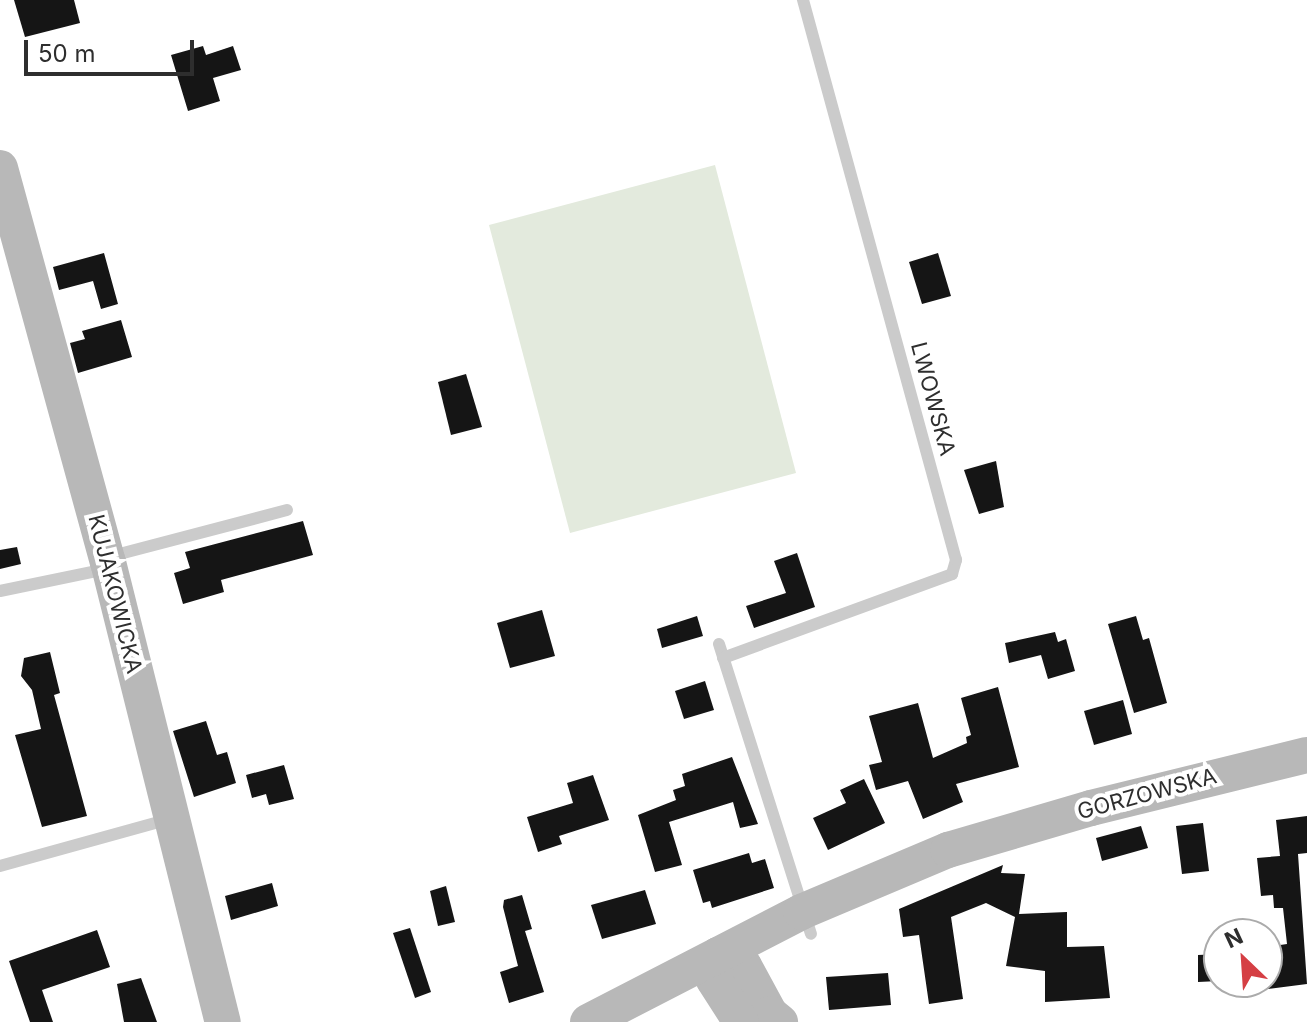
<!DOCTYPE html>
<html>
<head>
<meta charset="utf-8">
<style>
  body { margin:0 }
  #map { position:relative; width:1307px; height:1022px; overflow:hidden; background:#fff; font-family:Inter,sans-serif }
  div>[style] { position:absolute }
  .green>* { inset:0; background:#e3eadd }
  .building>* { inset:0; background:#151515 }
  .lane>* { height:12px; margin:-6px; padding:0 6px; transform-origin:6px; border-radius:6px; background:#cbcbcb }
  .secondary>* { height:36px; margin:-18px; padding:0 18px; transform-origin:18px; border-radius:18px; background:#b8b8b8 }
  span { translate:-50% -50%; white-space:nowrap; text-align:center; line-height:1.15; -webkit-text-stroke:8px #fff; paint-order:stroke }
  .street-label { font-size:22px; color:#2e2e2e }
  .north { position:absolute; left:1203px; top:918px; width:80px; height:80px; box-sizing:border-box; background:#fff; border:2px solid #ababab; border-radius:50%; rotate:335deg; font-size:22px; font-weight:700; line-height:32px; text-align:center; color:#2e2e2e }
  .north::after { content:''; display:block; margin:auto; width:28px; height:36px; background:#d53f44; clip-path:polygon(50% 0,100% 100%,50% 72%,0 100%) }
  .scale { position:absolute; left:24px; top:40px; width:170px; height:36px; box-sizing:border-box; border:4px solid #2e2e2e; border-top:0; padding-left:10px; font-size:24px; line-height:28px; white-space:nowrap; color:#2e2e2e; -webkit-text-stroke:6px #fff; paint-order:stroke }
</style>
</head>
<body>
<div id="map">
  <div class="green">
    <div style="clip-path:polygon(715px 165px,796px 473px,570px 533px,489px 225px)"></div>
  </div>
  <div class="building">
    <div style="clip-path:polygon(14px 0,74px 0,80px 23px,25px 37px)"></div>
    <div style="clip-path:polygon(203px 46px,206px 55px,233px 46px,241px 70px,213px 78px,220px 101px,188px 111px,171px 55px)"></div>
    <div style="clip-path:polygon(104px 253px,118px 304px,101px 309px,93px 281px,59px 290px,53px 267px)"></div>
    <div style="clip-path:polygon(938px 253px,951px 296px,922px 304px,909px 262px)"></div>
    <div style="clip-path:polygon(121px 320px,132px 357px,78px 373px,70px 343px,85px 339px,82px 331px)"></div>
    <div style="clip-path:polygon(466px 374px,482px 427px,451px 435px,438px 382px)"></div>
    <div style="clip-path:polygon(996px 461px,1004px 507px,979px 514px,964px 470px)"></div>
    <div style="clip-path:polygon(303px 521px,313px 555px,221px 580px,224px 592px,183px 604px,174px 573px,190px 568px,185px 552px)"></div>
    <div style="clip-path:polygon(17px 547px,21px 564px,0 569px,0 550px)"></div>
    <div style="clip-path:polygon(797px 553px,815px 607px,754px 628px,746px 606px,786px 593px,774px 561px)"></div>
    <div style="clip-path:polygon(542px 610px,555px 656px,510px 668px,497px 623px)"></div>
    <div style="clip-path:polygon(697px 616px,703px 636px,662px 648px,657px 629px)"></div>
    <div style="clip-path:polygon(1136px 616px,1143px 640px,1149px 638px,1167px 703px,1134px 713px,1108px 624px)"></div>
    <div style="clip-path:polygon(1055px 632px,1058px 642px,1066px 639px,1075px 671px,1048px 679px,1041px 655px,1009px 663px,1005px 643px)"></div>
    <div style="clip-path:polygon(50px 652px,60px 693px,54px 695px,87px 816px,42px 827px,15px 735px,41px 729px,32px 690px,21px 676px,24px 658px)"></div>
    <div style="clip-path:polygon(705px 681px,714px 710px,684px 719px,675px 691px)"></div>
    <div style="clip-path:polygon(998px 687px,1019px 767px,956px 784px,963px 802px,923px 819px,908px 781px,876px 790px,869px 765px,882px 762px,869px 716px,918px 703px,933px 758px,967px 743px,966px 737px,971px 735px,961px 698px)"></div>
    <div style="clip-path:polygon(1123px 700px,1132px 734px,1094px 745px,1084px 711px)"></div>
    <div style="clip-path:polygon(206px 721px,217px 755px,227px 752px,236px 783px,194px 797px,173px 731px)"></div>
    <div style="clip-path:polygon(732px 757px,758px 824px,740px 828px,733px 802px,669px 822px,682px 865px,655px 872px,638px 815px,676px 800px,673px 790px,685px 786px,682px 774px)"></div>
    <div style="clip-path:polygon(284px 765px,294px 799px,269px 805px,266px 794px,252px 798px,246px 775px)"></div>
    <div style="clip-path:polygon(593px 775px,609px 820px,559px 836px,562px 844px,538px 852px,527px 817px,573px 803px,567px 783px)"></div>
    <div style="clip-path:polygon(864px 779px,885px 823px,828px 850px,813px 818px,846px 803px,840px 790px)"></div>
    <div style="clip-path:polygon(1307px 816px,1307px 853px,1298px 854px,1307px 984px,1267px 989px,1267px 947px,1287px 944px,1283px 908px,1274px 908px,1273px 895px,1261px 896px,1257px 858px,1280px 856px,1276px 820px)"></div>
    <div style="clip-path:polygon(1203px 823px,1209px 871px,1182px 874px,1176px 826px)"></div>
    <div style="clip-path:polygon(1141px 826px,1148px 848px,1102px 861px,1096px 838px)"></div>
    <div style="clip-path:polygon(749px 853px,752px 863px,765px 859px,774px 888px,712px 908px,710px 901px,703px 903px,693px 870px)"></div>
    <div style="clip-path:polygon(1003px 865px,1001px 873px,1025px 874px,1019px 914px,1067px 912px,1067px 947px,1104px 946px,1110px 998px,1045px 1002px,1045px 971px,1006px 966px,1015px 917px,986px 903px,951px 917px,963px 999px,929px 1004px,919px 935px,903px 937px,899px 909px)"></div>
    <div style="clip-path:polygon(272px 883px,278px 906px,231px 920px,225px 896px)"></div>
    <div style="clip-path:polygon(446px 886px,455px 922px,438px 926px,430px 891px)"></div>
    <div style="clip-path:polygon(645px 890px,656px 924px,602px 939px,591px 905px)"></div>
    <div style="clip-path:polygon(522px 895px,532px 929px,525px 931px,544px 992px,509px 1003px,500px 972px,518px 966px,503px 907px,504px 900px)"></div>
    <div style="clip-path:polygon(410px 928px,431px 992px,415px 998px,393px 933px)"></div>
    <div style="clip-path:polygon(97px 930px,110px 967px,42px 990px,53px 1022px,30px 1022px,9px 961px)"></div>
    <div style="clip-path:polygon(1219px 954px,1219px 981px,1198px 982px,1198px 955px)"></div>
    <div style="clip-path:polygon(888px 973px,891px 1005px,829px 1010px,826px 977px)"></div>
    <div style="clip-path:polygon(141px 978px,157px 1022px,124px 1022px,117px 984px)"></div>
  </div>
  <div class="lane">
    <div style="left:108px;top:557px;width:185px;rotate:-14.7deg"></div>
    <div style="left:0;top:591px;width:108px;rotate:-11.7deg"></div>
    <div style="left:719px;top:644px;width:304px;rotate:72.4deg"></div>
    <div style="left:723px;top:658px;width:244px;rotate:-20.1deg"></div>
    <div style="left:952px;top:574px;width:15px;rotate:-74deg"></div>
    <div style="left:956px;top:560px;width:581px;rotate:-105.28deg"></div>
    <div style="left:0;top:866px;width:176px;rotate:-15.5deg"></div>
  </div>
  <div class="secondary">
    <div style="left:0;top:168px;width:409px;rotate:74.7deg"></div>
    <div style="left:108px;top:562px;width:474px;rotate:76deg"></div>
    <div style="left:718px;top:955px;width:28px;rotate:23deg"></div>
    <div style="left:744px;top:966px;width:55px;rotate:61.6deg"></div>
    <div style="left:770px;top:1014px;width:13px;rotate:39deg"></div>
    <div style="left:718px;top:955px;width:25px;rotate:99deg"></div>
    <div style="left:714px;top:980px;width:50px;rotate:57.3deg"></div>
    <div style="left:588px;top:1022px;width:240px;rotate:-27.3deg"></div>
    <div style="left:801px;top:912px;width:160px;rotate:-22.9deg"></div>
    <div style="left:948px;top:850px;width:149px;rotate:-16.4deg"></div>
    <div style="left:1091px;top:808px;width:222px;rotate:-13.8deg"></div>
  </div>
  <div class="street-label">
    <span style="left:933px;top:399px;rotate:75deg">LWOWSKA</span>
    <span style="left:115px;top:594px;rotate:76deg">KUJAKOWICKA</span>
    <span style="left:1147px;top:794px;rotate:-15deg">GORZOWSKA</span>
  </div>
  <div class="north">N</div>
  <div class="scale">50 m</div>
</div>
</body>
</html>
